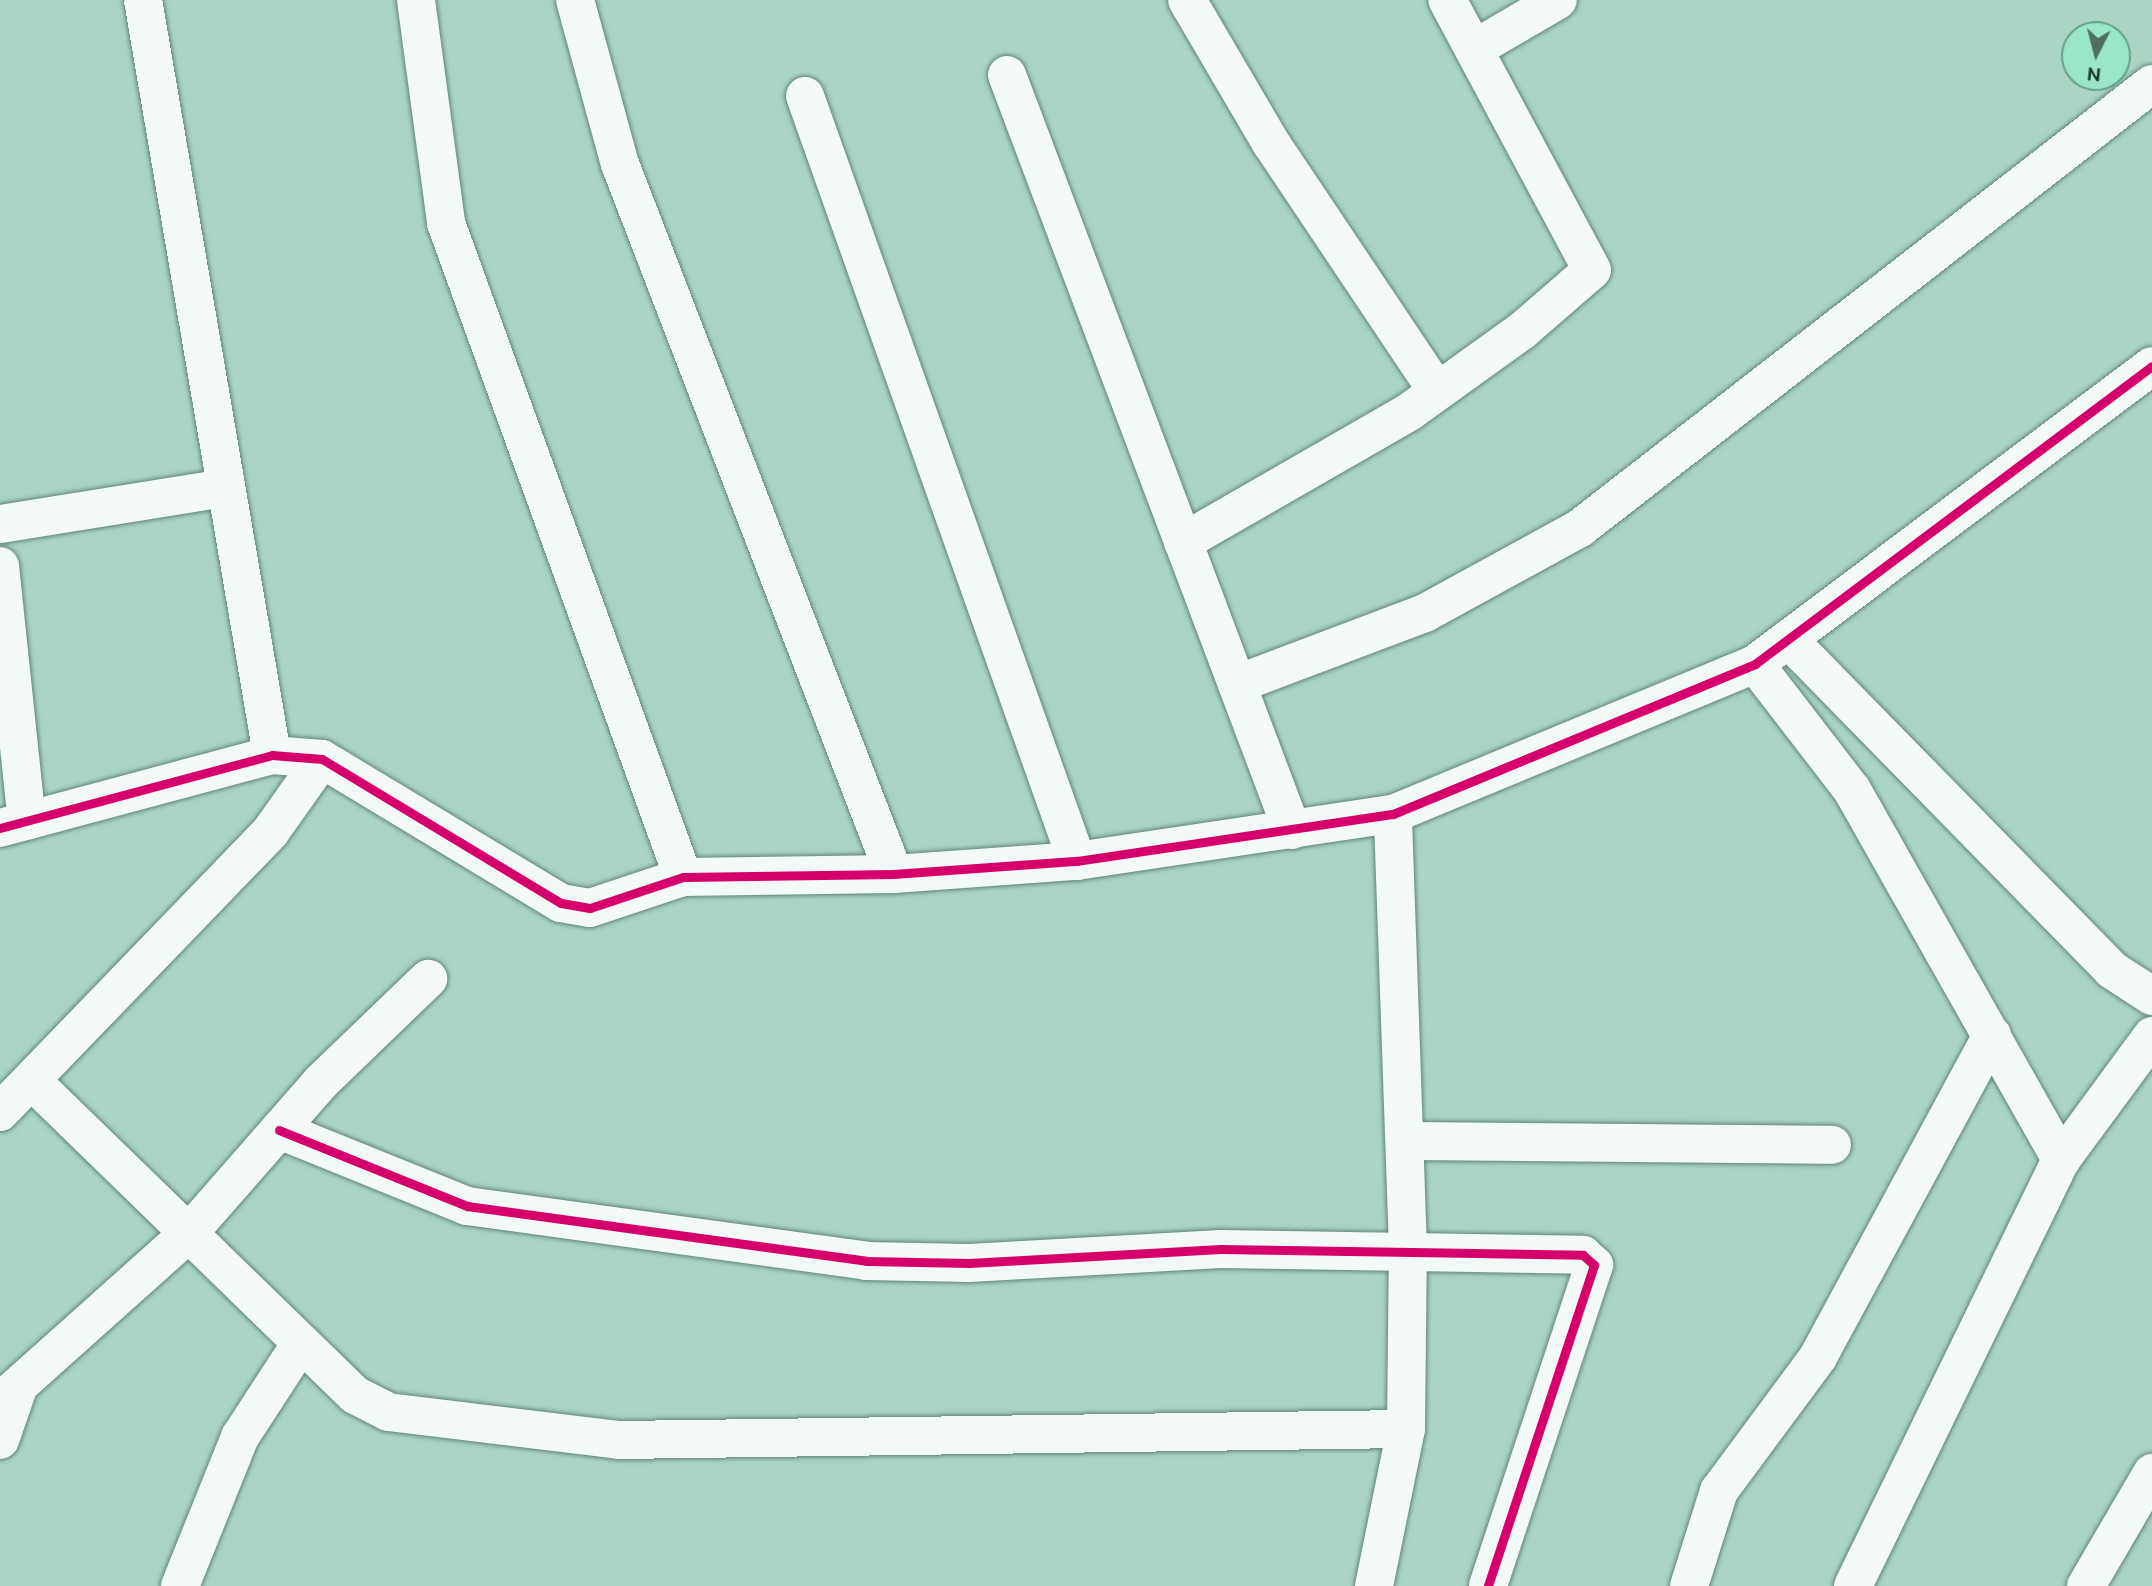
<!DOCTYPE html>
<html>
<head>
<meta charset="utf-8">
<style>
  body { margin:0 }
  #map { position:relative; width:2152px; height:1586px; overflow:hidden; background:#aad4c4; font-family:Ubuntu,sans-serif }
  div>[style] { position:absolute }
  .roads { filter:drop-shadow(0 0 2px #618579) drop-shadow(0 0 2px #618579) }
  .minor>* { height:38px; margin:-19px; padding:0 19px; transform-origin:19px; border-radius:19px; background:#f2f9f6 }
  .cycleway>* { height:9px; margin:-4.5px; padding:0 4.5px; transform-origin:4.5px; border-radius:4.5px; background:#d6006c }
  span { translate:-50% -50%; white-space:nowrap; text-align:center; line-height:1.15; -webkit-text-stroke:5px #99e6c8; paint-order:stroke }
  .north { position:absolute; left:2061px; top:21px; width:70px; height:70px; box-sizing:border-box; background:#99e6c8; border:2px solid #65a08a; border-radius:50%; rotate:186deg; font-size:19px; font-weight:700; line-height:28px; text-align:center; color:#18382c }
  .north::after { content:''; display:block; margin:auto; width:24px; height:32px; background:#4b6f61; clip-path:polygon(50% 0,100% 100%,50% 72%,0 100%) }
</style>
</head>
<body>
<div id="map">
  <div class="roads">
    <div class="minor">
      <div style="left:143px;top:0;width:766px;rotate:80.3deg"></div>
      <div style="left:416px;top:0;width:225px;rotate:82.3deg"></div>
      <div style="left:446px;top:223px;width:696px;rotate:70.08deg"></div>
      <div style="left:575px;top:0;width:170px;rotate:74.7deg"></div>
      <div style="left:620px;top:164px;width:761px;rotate:68.9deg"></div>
      <div style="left:1187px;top:0;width:166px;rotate:59.6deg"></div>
      <div style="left:1271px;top:143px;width:298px;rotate:56.2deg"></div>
      <div style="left:1474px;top:49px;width:97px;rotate:-30.3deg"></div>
      <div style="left:1007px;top:75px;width:807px;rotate:69.32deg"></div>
      <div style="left:805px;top:96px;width:812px;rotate:70.43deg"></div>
      <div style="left:0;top:524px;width:229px;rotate:-9.1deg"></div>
      <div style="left:1183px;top:542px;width:261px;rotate:-29.9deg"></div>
      <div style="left:1409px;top:412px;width:140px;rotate:-35.7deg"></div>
      <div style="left:1523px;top:330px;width:91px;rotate:-41deg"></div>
      <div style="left:1592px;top:270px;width:306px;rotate:-118.2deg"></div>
      <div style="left:0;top:566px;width:256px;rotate:84deg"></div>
      <div style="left:1788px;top:639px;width:463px;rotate:45.6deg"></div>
      <div style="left:2112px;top:970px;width:48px;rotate:33deg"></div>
      <div style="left:1755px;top:664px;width:159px;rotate:52.4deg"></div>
      <div style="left:1852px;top:790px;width:425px;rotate:60.5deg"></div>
      <div style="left:1237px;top:684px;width:201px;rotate:-20.7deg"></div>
      <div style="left:1425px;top:613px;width:177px;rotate:-28.7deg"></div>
      <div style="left:1580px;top:528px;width:724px;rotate:-37.82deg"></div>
      <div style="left:0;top:828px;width:282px;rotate:-15deg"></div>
      <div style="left:272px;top:755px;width:50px;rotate:4.6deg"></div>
      <div style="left:322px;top:759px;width:279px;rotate:31.1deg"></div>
      <div style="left:561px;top:903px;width:29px;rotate:10deg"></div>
      <div style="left:590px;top:908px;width:98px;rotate:-18.4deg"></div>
      <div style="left:683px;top:877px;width:211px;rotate:-0.8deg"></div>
      <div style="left:894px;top:874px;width:183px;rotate:-4.1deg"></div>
      <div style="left:1077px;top:861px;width:319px;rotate:-8.5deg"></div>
      <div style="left:1393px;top:814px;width:392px;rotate:-22.5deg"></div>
      <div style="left:1755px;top:664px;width:496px;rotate:-36.9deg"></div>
      <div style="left:32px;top:1081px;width:450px;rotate:44.2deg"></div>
      <div style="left:355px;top:1395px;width:37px;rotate:27deg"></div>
      <div style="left:388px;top:1412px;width:233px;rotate:6.9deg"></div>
      <div style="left:619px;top:1440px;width:787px;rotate:-0.8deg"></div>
      <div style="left:0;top:1112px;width:390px;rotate:-46deg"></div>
      <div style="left:271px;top:831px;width:88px;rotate:-54.7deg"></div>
      <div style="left:279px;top:1130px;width:203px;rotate:22deg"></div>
      <div style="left:467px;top:1206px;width:403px;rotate:7.8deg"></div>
      <div style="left:866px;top:1261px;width:103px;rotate:1.1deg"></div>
      <div style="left:969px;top:1263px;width:252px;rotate:-3.2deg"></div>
      <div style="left:1221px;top:1249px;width:362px;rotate:0.9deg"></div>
      <div style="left:1583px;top:1255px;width:15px;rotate:42deg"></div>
      <div style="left:1594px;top:1265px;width:338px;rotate:108.3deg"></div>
      <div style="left:1405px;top:1141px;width:427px;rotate:0.5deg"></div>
      <div style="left:0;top:1402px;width:252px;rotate:-41.8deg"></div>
      <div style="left:188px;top:1234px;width:202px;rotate:-48.8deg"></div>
      <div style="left:321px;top:1082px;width:149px;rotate:-43.9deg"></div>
      <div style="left:0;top:1440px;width:58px;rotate:-70.9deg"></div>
      <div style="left:180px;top:1586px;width:161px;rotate:-68.1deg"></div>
      <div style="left:240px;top:1437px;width:112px;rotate:-57deg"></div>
      <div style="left:1374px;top:1586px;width:160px;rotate:-78.5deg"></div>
      <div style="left:1406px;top:1429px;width:180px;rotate:-89.4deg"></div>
      <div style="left:1408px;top:1249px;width:435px;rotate:-92deg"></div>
      <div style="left:1689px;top:1586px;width:100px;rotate:-72.5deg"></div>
      <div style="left:1719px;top:1491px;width:167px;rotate:-53.5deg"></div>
      <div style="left:1818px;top:1357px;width:366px;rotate:-61.6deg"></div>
      <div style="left:1853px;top:1586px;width:474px;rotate:-64deg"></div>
      <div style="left:2061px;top:1160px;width:154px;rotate:-53.7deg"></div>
      <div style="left:2086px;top:1586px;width:131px;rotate:-59.7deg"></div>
    </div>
  </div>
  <div class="cycleway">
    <div style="left:0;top:828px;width:282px;rotate:-15deg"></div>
    <div style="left:272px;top:755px;width:50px;rotate:4.6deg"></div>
    <div style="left:322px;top:759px;width:279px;rotate:31.1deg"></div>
    <div style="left:561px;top:903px;width:29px;rotate:10deg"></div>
    <div style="left:590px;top:908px;width:98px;rotate:-18.4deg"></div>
    <div style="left:683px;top:877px;width:211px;rotate:-0.8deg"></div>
    <div style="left:894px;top:874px;width:183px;rotate:-4.1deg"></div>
    <div style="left:1077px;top:861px;width:319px;rotate:-8.5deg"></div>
    <div style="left:1393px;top:814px;width:392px;rotate:-22.5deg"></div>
    <div style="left:1755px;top:664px;width:496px;rotate:-36.9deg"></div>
    <div style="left:279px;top:1130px;width:203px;rotate:22deg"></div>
    <div style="left:467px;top:1206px;width:403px;rotate:7.8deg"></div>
    <div style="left:866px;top:1261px;width:103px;rotate:1.1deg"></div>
    <div style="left:969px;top:1263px;width:252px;rotate:-3.2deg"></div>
    <div style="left:1221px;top:1249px;width:362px;rotate:0.9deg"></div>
    <div style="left:1583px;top:1255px;width:15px;rotate:42deg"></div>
    <div style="left:1594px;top:1265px;width:338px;rotate:108.3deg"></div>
  </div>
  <div class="north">N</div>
</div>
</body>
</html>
